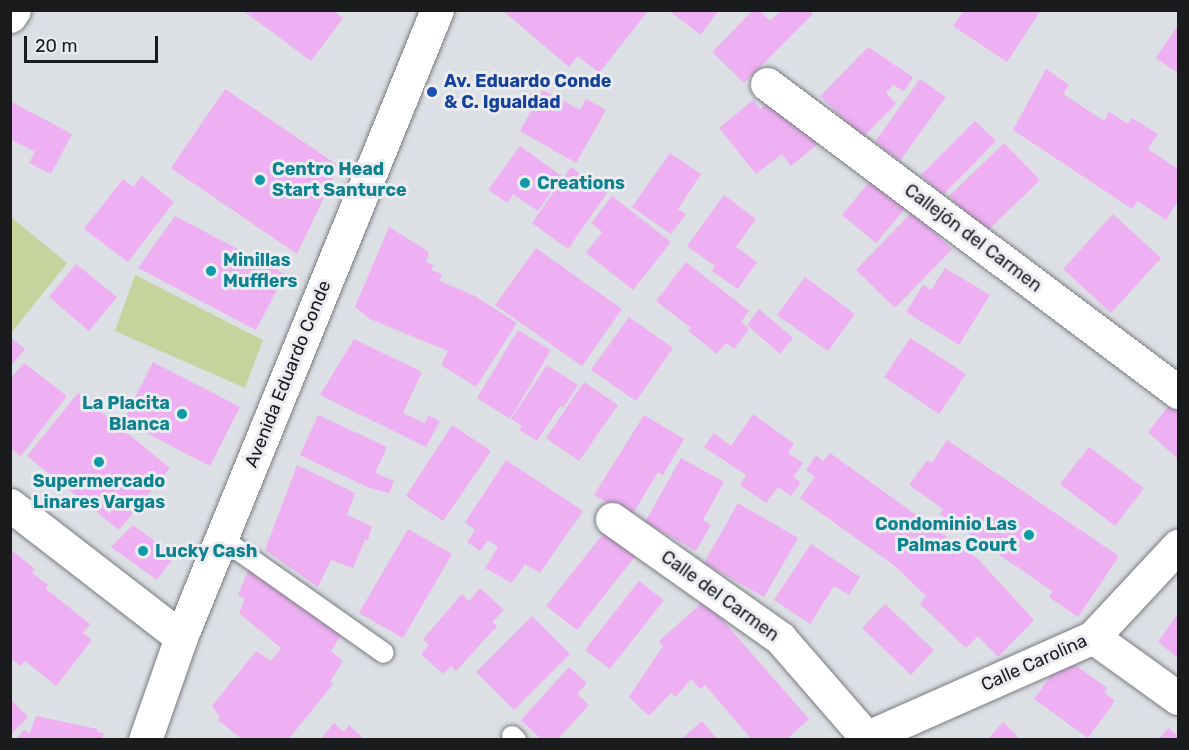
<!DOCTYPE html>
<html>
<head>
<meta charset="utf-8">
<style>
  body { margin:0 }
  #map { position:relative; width:1189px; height:750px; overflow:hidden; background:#dcdfe4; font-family:Rubik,sans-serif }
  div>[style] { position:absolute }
  .green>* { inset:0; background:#c6d39c }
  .building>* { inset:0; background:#eeb0f2 }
  .roads { filter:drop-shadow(0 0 2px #797b80) drop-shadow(0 0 2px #797b80) }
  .lane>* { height:20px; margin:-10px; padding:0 10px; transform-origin:10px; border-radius:10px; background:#fff }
  .street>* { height:33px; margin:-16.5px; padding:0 16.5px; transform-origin:16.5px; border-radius:16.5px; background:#fff }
  .secondary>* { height:33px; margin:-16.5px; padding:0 16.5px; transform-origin:16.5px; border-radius:16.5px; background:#fff }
  .dots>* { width:16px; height:16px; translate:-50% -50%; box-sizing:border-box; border:3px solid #eaecf1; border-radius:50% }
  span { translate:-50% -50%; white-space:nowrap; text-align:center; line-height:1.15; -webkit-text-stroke:6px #eaecf1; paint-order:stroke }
  .transit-label { font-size:18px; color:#164399; font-weight:700 }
  .left { translate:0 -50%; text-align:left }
  .culture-label { font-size:18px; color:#0d838f; font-weight:700 }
  .right { translate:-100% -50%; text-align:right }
  .street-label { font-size:18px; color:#1a1b1d }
  .frame { position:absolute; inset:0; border:12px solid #1a1b1d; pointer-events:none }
  .scale { position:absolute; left:24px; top:36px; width:134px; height:27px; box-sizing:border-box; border:3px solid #1a1b1d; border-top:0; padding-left:8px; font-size:18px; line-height:21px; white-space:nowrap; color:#1a1b1d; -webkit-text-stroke:4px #eaecf1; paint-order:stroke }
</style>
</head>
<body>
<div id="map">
  <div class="green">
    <div style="clip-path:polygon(11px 217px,67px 263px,11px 333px,10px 333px)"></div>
    <div style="clip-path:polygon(135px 275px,263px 340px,245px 388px,115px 331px)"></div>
  </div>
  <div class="building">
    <div style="clip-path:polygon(242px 10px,332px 10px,343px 18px,311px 61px)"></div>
    <div style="clip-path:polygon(502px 10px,647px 10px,648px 11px,599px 73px,578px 56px,569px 67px)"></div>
    <div style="clip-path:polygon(668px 10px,719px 10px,701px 35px)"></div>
    <div style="clip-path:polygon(753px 10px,759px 10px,770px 21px,781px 10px,809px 10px,813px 14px,744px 83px,712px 52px)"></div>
    <div style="clip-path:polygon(964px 10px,1041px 10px,1007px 62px,953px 26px)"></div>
    <div style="clip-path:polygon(1178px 25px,1178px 73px,1156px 58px)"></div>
    <div style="clip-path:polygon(868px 47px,913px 77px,904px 91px,893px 85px,886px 93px,896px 104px,862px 138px,820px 96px)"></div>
    <div style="clip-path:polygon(1046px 69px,1069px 85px,1063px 94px,1104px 121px,1109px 112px,1128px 124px,1132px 118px,1158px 134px,1148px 149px,1178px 169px,1178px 201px,1166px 220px,1138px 201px,1132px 209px,1013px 130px)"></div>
    <div style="clip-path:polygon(920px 79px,946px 97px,900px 161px,875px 142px)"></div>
    <div style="clip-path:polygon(225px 89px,339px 166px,297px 254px,171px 168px)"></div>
    <div style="clip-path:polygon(543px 90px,580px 110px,586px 99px,606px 110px,576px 163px,520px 131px)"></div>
    <div style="clip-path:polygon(777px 93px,818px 144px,791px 166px,782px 154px,756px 174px,719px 128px,753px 100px,760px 109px)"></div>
    <div style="clip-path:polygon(10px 101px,72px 134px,51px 174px,29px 163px,35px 152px,10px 139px)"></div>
    <div style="clip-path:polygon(975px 121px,996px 141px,943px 195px,921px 175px)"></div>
    <div style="clip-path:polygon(1004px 143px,1040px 180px,985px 233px,949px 196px)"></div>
    <div style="clip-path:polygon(520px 146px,562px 176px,538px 211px,513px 194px,508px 203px,488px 190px)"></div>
    <div style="clip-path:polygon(670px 153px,701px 174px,678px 209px,686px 214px,671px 234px,632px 207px)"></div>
    <div style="clip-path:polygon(571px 167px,607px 193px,568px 249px,532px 223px)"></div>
    <div style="clip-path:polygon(142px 176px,174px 202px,128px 262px,84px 229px,123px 179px,133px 187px)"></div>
    <div style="clip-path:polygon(874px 176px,908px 205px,876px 243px,842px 215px)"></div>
    <div style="clip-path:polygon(724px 195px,756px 219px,736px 247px,757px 262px,738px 289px,712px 271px,715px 266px,687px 246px)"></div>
    <div style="clip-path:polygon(612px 196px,671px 242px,633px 290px,586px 253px,602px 232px,591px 223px)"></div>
    <div style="clip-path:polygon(912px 212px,952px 249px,895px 308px,856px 270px)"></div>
    <div style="clip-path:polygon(1113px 214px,1161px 258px,1111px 313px,1063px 269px)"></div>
    <div style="clip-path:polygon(175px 216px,285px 274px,256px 330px,138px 268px)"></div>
    <div style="clip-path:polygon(389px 227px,429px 252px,426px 262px,434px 265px,431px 270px,442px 274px,439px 281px,475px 296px,517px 323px,476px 387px,441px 365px,448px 351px,370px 319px,355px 307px)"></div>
    <div style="clip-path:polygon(536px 248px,622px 309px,582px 366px,495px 305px)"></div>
    <div style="clip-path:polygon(686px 262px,749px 311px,741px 322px,749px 329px,734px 349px,726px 343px,717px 354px,688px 331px,691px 328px,656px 301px)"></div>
    <div style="clip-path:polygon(76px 264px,117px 297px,89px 331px,49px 297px)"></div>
    <div style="clip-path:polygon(945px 268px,990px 295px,959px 345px,906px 312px,923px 285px,931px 290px)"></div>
    <div style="clip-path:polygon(805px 277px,855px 314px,828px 351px,777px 315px)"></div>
    <div style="clip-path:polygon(759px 309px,793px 338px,780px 354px,747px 325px)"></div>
    <div style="clip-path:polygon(629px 317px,673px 348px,636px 401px,591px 370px)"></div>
    <div style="clip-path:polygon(518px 330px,551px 350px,510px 419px,477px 398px)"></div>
    <div style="clip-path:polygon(10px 337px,25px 349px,10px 367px)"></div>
    <div style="clip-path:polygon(910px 338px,966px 374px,939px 414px,884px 377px)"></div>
    <div style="clip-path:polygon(354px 339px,422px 372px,403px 413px,425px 423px,428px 415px,440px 421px,426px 447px,320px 395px)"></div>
    <div style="clip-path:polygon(153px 362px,240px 407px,210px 466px,123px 421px)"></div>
    <div style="clip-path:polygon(24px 363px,67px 396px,21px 456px,10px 448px,10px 379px)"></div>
    <div style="clip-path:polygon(547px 365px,578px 385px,563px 408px,560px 406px,537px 441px,519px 430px,522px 426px,511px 419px)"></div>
    <div style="clip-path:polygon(584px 382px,618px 405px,579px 461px,546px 438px)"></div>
    <div style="clip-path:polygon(78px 393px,170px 468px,119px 530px,27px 456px)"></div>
    <div style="clip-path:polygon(1178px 394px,1178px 459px,1148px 432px)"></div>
    <div style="clip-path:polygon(753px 414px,794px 444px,788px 453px,803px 463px,793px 477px,801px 482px,791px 496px,778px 487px,766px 503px,740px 485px,746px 475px,704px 447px,714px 433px,731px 446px)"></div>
    <div style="clip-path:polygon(318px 415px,387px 447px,375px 473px,394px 481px,389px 493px,369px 488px,300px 455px)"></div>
    <div style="clip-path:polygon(644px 415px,684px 439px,663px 475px,658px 472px,631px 517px,594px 495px)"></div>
    <div style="clip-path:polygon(452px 425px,491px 451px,443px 521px,406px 496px)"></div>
    <div style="clip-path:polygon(947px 440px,1119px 556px,1078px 617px,1049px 597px,1052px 591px,940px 514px,943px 509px,909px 485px,927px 460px,932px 463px)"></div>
    <div style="clip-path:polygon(1089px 447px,1144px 488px,1115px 526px,1060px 484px)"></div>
    <div style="clip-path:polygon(830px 453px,978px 559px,1034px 620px,998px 657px,978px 636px,966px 648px,920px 604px,926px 596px,895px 566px,800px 498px,815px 477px,806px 470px,816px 455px,823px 461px)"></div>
    <div style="clip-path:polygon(681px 458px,724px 482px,703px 520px,711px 525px,696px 551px,645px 522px)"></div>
    <div style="clip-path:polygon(506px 460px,583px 511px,540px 573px,525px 564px,512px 583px,485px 568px,498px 547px,488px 540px,480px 551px,467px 542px,475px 530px,465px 522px)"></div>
    <div style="clip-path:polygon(297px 465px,355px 493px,347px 515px,372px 526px,368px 540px,365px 540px,353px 568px,331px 560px,318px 587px,265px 550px)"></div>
    <div style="clip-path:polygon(738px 503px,798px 538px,764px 597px,704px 563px)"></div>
    <div style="clip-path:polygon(133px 525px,175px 556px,157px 580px,111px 547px)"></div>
    <div style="clip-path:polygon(408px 529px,452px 554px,403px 638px,359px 613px)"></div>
    <div style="clip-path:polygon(606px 530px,637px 554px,577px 630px,546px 606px)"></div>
    <div style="clip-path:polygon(811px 544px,860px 577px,849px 595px,834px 586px,810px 624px,774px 600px)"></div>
    <div style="clip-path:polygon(10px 549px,35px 569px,32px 573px,48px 585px,46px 589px,90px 624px,83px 633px,92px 640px,56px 686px,25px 661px,21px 666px,10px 658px)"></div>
    <div style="clip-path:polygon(250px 566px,341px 635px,331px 651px,343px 661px,330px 682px,333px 684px,288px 740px,243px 740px,218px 720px,220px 717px,212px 706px,256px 651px,271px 661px,281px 648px,239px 613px,245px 599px,238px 595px)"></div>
    <div style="clip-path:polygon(639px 581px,664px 600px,610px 669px,585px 650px)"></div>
    <div style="clip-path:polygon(480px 588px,504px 610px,492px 622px,497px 626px,456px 671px,451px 666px,443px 674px,421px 654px,429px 645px,423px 639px,462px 594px,469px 601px)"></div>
    <div style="clip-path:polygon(705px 600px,809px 719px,786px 740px,752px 740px,705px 685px,700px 689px,691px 679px,676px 697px,671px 693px,649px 716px,629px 697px,663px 646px,659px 641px)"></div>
    <div style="clip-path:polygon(885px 604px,934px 650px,911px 675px,862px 628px)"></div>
    <div style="clip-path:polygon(1178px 613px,1178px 658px,1158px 642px)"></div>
    <div style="clip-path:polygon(532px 616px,570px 654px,514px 710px,476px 672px)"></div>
    <div style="clip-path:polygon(1064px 657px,1107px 688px,1104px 692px,1115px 701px,1088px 738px,1034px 699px)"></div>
    <div style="clip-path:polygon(569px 667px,587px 683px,577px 694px,589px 705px,557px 740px,542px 740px,521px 720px)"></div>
    <div style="clip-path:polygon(10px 699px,28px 717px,10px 735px)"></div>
    <div style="clip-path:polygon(36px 716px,97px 729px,97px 732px,104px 733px,102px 740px,15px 740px,24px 730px,30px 733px)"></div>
    <div style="clip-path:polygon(702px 721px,718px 740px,680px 740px)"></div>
    <div style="clip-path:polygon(1003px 722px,1021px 740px,987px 740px)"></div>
    <div style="clip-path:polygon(334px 723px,344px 732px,349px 725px,365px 740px,320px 740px)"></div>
    <div style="clip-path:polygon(1168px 728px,1178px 736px,1178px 740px,1158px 740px)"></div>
  </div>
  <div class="roads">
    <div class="lane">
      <div style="left:221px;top:538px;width:199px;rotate:35.2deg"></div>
      <div style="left:512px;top:736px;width:6px;rotate:45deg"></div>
    </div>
    <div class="street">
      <div style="left:10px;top:16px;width:7px;rotate:-56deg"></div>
      <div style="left:767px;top:84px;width:514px;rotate:36.85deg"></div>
      <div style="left:10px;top:505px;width:216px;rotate:37.7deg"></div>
      <div style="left:612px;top:519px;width:206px;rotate:35.3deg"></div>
      <div style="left:780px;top:638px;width:131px;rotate:49deg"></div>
      <div style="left:1093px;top:637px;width:105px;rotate:35.7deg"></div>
      <div style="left:861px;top:740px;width:254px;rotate:-23.9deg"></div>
      <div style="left:1093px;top:637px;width:125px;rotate:-47deg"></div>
    </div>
    <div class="secondary">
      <div style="left:145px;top:740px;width:109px;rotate:-70.7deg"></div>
      <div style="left:181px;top:637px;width:677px;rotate:-67.79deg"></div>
    </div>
  </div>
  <div class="dots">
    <div style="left:432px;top:92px;background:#1a4fb4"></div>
    <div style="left:260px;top:180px;background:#0f9aa8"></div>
    <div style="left:525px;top:183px;background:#0f9aa8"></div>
    <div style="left:211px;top:271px;background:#0f9aa8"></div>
    <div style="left:182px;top:414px;background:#0f9aa8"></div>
    <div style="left:99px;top:462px;background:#0f9aa8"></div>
    <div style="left:1029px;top:535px;background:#0f9aa8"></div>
    <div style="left:143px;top:551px;background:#0f9aa8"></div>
  </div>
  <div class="transit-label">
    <span class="left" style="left:444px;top:92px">Av. Eduardo Conde<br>&amp; C. Igualdad</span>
  </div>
  <div class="culture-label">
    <span class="left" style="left:272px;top:180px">Centro Head<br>Start Santurce</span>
    <span class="left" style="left:537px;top:183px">Creations</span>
    <span class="left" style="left:223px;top:271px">Minillas<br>Mufflers</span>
    <span class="right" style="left:170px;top:414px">La Placita<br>Blanca</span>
    <span style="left:99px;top:492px">Supermercado<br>Linares Vargas</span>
    <span class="right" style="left:1017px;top:535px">Condominio Las<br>Palmas Court</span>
    <span class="left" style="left:155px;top:551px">Lucky Cash</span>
  </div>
  <div class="street-label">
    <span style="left:973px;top:238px;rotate:37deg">Callejón del Carmen</span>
    <span style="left:288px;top:374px;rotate:-68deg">Avenida Eduardo Conde</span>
    <span style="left:720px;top:596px;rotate:36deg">Calle del Carmen</span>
    <span style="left:1034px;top:663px;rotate:-24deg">Calle Carolina</span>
  </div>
  <div class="frame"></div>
  <div class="scale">20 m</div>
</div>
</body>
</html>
